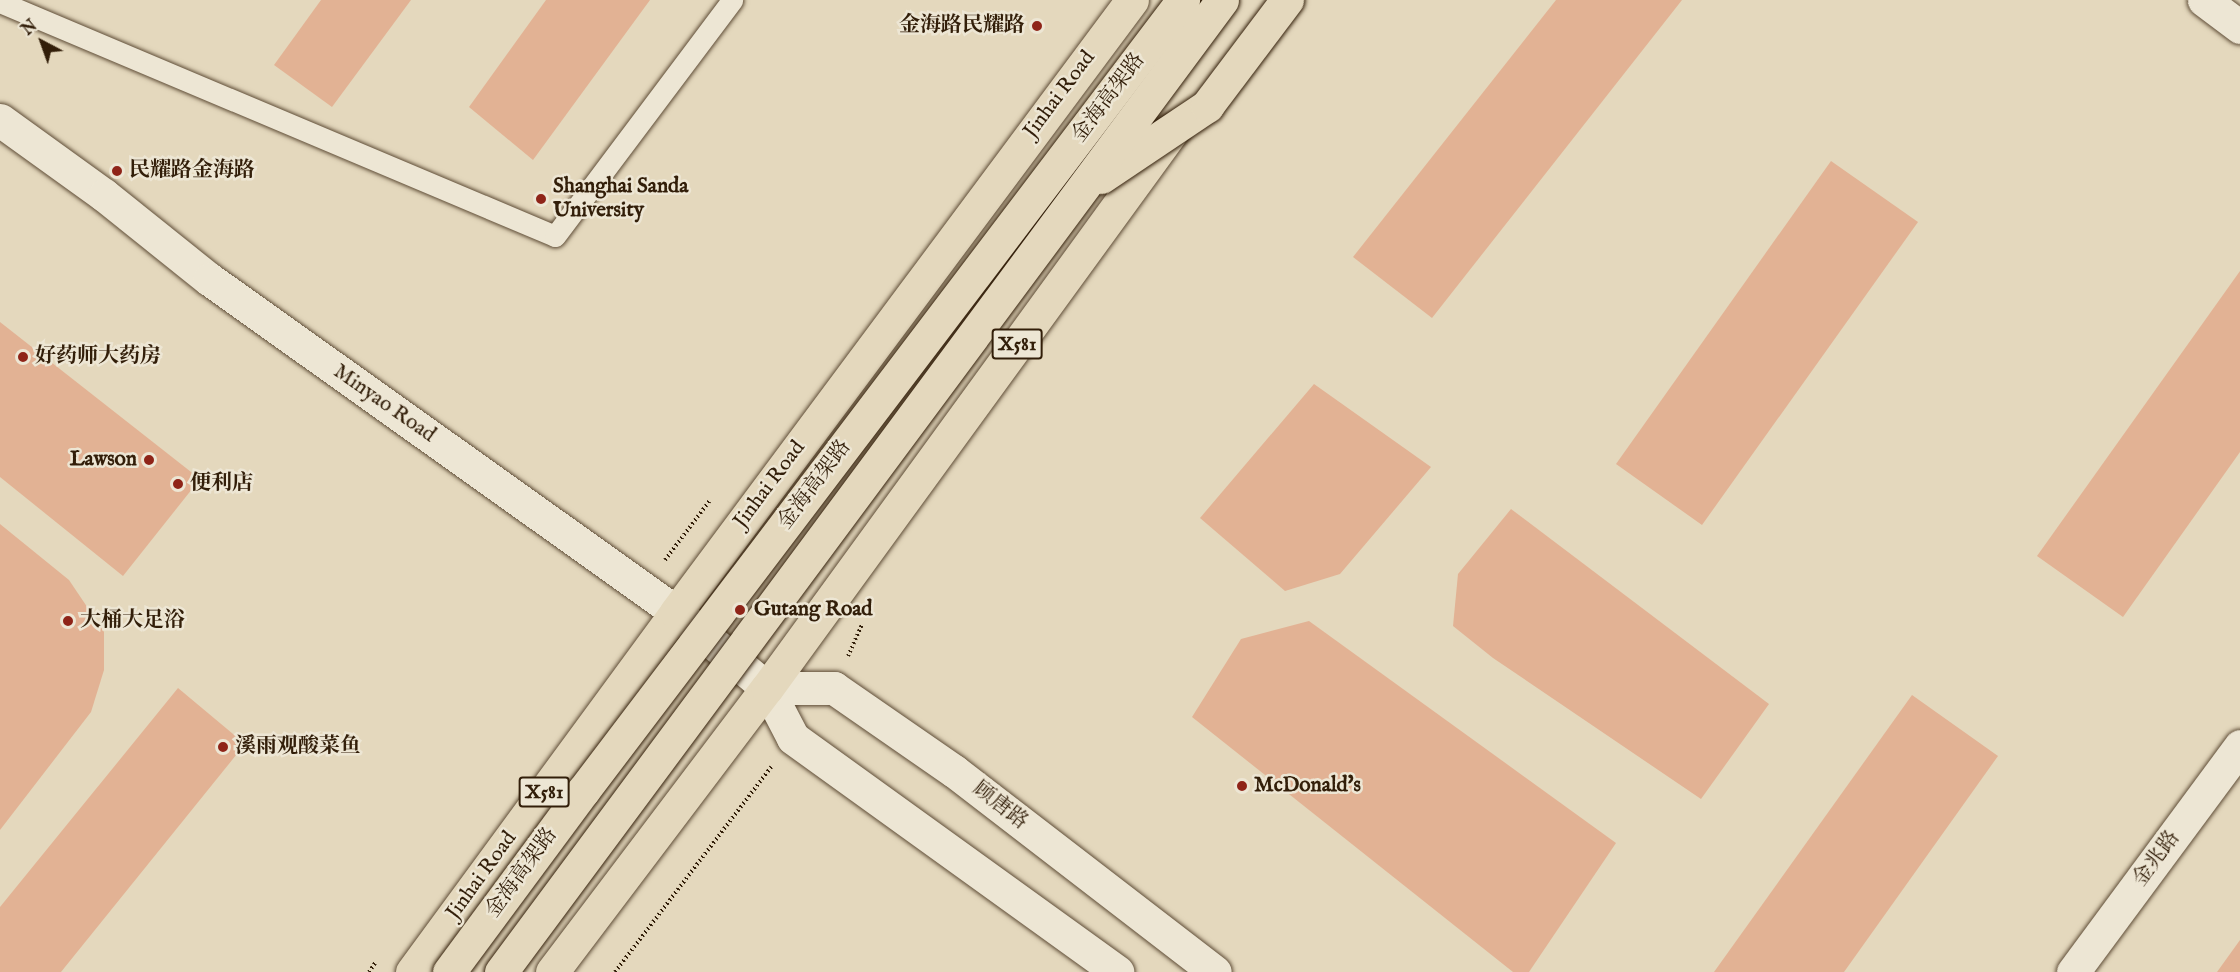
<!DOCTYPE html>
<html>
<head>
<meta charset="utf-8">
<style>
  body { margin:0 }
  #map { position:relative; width:2240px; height:972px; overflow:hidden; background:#e4d8bd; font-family:"IM FELL English","Noto Serif SC",serif }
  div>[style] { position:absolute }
  .building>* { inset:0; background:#e2b294 }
  .path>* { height:4px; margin-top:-2px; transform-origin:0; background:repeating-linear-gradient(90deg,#321e09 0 1.5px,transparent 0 4.5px) }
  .roads { filter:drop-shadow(0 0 2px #5e4c36) drop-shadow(0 0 2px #5e4c36) }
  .lane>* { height:21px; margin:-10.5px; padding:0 10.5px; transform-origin:10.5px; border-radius:10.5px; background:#ede6d4 }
  .street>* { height:33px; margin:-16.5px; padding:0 16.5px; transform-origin:16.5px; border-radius:16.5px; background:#ede6d4 }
  .secondary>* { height:33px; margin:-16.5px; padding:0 16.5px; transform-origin:16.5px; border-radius:16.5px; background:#ede6d4 }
  .primary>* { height:33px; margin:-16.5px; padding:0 16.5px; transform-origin:16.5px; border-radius:16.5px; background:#e4d8bd }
  .bridges { filter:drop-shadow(0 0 2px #321e09) drop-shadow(0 0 2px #321e09) }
  .highway-bridge>* { height:33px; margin:-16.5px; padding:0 16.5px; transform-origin:16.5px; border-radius:16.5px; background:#e4d8bd }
  .dots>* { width:16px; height:16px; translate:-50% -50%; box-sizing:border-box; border:3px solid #ede6d4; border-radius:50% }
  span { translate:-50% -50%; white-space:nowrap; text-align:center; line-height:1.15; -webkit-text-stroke:5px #ede6d4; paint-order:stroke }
  .shield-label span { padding:2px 4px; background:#ede6d4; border:2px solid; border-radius:4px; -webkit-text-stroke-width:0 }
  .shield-label { font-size:20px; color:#321e09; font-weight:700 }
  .poi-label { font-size:21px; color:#321e09; font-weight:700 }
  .right { translate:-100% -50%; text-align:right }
  .left { translate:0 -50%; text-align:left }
  .street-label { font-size:21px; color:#321e09 }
  .north { position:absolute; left:12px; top:12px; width:60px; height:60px; -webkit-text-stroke:4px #ede6d4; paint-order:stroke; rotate:319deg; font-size:16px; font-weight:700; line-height:24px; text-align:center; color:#321e09 }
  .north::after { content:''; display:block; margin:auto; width:21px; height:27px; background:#321e09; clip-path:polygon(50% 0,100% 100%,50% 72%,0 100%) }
</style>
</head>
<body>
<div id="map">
  <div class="building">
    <div style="clip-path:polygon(321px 0,411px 0,332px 107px,274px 65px)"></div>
    <div style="clip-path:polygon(546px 0,650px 0,533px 160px,469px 107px)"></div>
    <div style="clip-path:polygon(1556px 0,1682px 0,1432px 318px,1353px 257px)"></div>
    <div style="clip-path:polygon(1831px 161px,1918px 222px,1702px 525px,1616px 464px)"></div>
    <div style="clip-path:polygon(2240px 271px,2240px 452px,2123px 617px,2037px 556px)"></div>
    <div style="clip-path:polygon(0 322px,200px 479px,123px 576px,0 477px)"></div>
    <div style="clip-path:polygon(1314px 384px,1431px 467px,1340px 574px,1285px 591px,1200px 518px)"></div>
    <div style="clip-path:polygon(1511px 509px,1769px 704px,1701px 799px,1493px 658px,1453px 626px,1458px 574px)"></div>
    <div style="clip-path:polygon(0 524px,69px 580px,104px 632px,104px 670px,91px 712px,0 830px)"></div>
    <div style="clip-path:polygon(1309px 621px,1616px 843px,1529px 972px,1513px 972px,1192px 717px,1241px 639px)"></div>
    <div style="clip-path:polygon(178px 688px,245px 744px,61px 972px,0 972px,0 907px)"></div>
    <div style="clip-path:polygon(1912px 695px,1998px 756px,1844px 972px,1714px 972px)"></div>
    <div style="clip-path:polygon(2240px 940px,2240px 972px,2217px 972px)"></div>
  </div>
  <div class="path">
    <div style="left:665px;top:560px;width:76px;rotate:-53deg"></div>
    <div style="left:848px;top:656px;width:35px;rotate:-66deg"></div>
    <div style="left:369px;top:972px;width:11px;rotate:-56deg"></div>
    <div style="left:615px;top:972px;width:258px;rotate:-52.7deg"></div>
  </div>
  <div class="roads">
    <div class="lane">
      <div style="left:0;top:2px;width:602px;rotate:22.86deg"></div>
      <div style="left:555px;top:236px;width:295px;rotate:-53.1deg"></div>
    </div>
    <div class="street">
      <div style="left:2073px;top:972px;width:281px;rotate:-53.5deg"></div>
    </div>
    <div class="secondary">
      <div style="left:2204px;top:0;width:45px;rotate:36.9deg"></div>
      <div style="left:0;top:120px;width:128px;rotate:35.8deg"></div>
      <div style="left:104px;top:195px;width:134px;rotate:38.7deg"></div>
      <div style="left:209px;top:279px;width:574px;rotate:35.49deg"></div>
      <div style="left:676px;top:612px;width:119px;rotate:39.9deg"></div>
      <div style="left:767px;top:688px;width:56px;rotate:62.5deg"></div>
      <div style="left:793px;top:738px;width:400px;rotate:35.8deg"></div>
      <div style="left:767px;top:688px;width:67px"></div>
      <div style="left:834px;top:688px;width:146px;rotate:34.7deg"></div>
      <div style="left:954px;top:771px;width:329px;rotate:37.6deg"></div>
    </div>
    <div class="primary">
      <div style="left:412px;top:972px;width:446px;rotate:-53.7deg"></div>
      <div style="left:676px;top:612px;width:763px;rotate:-53.31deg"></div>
      <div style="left:552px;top:972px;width:356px;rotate:-52.9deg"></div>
      <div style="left:767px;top:688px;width:690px;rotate:-53.96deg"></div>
    </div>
  </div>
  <div class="bridges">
    <div class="highway-bridge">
      <div style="left:1101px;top:177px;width:128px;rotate:-33.8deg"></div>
      <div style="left:1207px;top:106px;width:133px;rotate:-53deg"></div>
      <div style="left:449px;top:972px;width:225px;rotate:-53.5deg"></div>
      <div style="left:583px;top:791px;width:993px;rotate:-52.82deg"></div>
      <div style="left:501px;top:972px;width:1210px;rotate:-53.43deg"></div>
    </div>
  </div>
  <div class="dots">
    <div style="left:1037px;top:26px;background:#8f2418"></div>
    <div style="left:117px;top:171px;background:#8f2418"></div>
    <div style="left:541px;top:199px;background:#8f2418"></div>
    <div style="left:23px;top:357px;background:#8f2418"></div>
    <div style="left:149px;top:460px;background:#8f2418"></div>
    <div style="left:178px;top:484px;background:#8f2418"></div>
    <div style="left:740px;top:610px;background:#8f2418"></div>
    <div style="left:68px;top:621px;background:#8f2418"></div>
    <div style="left:223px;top:747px;background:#8f2418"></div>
    <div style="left:1242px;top:786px;background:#8f2418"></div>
  </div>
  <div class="shield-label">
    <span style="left:1017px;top:344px">X581</span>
    <span style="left:544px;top:792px">X581</span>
  </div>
  <div class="poi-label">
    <span class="right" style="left:1025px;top:26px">金海路民耀路</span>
    <span class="left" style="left:129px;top:171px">民耀路金海路</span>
    <span class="left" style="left:553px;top:199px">Shanghai Sanda<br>University</span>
    <span class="left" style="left:35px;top:357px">好药师大药房</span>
    <span class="right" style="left:137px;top:460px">Lawson</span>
    <span class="left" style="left:190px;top:484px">便利店</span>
    <span class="left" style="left:754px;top:610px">Gutang Road</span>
    <span class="left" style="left:80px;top:621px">大桶大足浴</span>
    <span class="left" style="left:235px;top:747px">溪雨观酸菜鱼</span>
    <span class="left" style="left:1254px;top:786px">McDonald's</span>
  </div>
  <div class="street-label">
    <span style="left:1060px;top:95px;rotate:-53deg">Jinhai Road</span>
    <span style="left:1109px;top:98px;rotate:-53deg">金海高架路</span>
    <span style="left:384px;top:404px;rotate:35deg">Minyao Road</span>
    <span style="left:770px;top:485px;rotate:-53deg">Jinhai Road</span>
    <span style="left:815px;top:485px;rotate:-53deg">金海高架路</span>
    <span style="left:1000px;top:806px;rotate:38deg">顾唐路</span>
    <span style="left:2157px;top:859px;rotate:-54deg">金兆路</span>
    <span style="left:522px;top:873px;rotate:-54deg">金海高架路</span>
    <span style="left:482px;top:876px;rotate:-54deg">Jinhai Road</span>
  </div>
  <div class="north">N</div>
</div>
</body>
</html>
